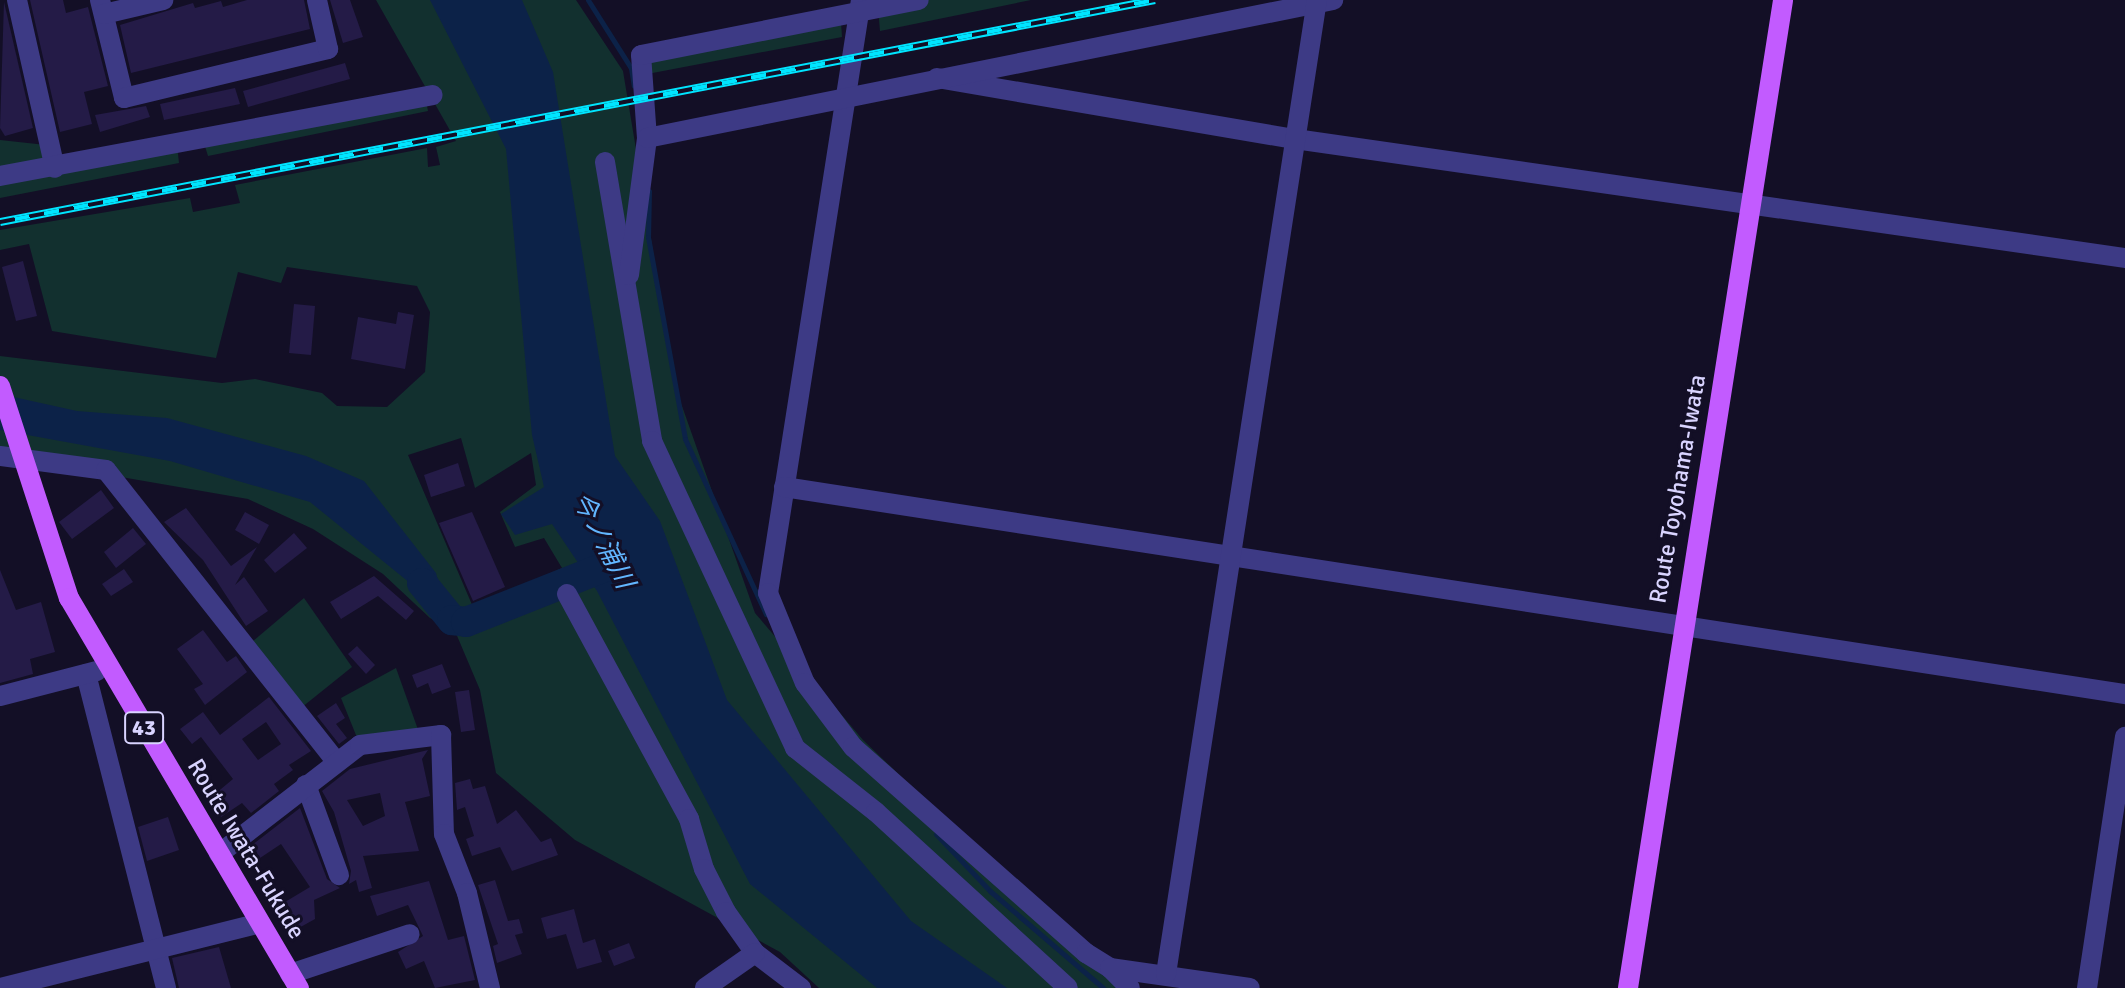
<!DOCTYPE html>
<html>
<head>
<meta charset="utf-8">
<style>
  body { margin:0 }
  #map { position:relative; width:2125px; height:988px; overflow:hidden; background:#130f26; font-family:Signika,"Noto Sans JP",sans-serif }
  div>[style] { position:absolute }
  .green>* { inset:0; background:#12302f }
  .water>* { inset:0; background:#0c2248 }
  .stream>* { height:5px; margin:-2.5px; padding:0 2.5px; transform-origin:2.5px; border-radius:2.5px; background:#0c2248 }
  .river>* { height:30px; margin:-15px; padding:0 15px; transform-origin:15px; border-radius:15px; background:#0c2248 }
  .building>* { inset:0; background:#241b47 }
  .minor>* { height:20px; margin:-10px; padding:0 10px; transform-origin:10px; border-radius:10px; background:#3d3a85 }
  .major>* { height:20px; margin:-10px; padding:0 10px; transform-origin:10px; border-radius:10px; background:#c25bff }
  .rail>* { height:8px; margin-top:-4px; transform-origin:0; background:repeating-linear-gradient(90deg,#130f26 0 15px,#00e5ff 0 30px); box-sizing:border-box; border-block:2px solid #00e5ff }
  span { translate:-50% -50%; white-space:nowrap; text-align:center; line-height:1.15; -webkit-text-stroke:6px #130f26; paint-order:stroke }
  .shield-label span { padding:2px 6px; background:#130f26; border:2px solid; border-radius:6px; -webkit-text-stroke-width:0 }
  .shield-label { font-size:22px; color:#d9d4ff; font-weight:700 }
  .street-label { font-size:24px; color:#d9d4ff }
  .water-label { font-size:26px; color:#62b6ff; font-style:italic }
</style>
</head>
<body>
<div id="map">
  <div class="green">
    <div style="clip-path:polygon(evenodd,376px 0,576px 0,623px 71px,676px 389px,755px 613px,863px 740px,1121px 988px,819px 988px,780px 952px,575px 840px,496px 773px,480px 690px,455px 631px,430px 618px,383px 574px,313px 529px,248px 499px,0 456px,0 356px,222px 383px,255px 379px,322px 393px,337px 406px,387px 407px,425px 372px,430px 312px,417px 286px,287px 267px,281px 283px,238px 272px,216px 358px,52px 331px,29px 244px,0 250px,0 230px,190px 198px,193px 212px,240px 203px,235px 185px,427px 148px,428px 167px,440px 165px,436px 147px,456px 141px,376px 0,461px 438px,475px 488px,531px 453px,536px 485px,500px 512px,515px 547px,544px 538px,562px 568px,473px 607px,408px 455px,461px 438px)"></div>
    <div style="clip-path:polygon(919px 0,1031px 0,880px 31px,878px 8px)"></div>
    <div style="clip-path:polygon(841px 22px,842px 37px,642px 75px,641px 55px)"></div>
    <div style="clip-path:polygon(425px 96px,428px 111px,208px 156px,203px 140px)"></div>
    <div style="clip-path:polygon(0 140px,46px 145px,47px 164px,0 174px)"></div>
    <div style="clip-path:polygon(177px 145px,179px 163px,0 198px,0 182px)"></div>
    <div style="clip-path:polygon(304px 598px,352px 667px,296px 712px,246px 647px)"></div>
    <div style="clip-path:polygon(396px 668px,421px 738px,360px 745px,341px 698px)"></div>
  </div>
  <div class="water">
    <div style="clip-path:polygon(430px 0,522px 0,553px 72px,615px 456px,660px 521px,727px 700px,911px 921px,1007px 988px,877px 988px,750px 884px,597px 591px,552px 524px,515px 535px,501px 514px,544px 487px,532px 435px,506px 149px)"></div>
    <div style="clip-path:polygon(0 394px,77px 411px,167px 418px,306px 456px,364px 481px,436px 573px,447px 613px,310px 502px,170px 461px,0 430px)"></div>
  </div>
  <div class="stream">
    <div style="left:588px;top:0;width:80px;rotate:57.7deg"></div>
    <div style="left:631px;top:68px;width:18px;rotate:81deg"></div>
    <div style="left:649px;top:191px;width:46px;rotate:91.2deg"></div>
    <div style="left:648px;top:237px;width:205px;rotate:79.6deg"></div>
    <div style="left:685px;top:439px;width:193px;rotate:65.2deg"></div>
    <div style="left:936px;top:834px;width:79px;rotate:46.5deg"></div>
    <div style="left:990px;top:891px;width:149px;rotate:40.6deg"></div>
  </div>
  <div class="river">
    <div style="left:422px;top:583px;width:48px;rotate:51deg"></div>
    <div style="left:452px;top:620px;width:14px;rotate:8deg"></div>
    <div style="left:466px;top:622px;width:160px;rotate:-21.6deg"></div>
  </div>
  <div class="building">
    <div style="clip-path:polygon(30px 0,63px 0,66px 13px,88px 7px,108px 86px,84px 92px,92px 124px,60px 132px)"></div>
    <div style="clip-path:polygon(247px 0,304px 0,310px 29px,131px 73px,120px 25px,193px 3px,195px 8px,221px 1px,223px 7px)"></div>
    <div style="clip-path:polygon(330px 0,350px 0,363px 37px,343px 43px)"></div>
    <div style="clip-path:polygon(4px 2px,33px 128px,5px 136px,0 128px)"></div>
    <div style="clip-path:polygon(345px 63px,350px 79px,248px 107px,243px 91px)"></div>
    <div style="clip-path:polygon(235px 88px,240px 104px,164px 120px,160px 104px)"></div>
    <div style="clip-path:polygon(146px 106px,150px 117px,100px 132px,95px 115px)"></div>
    <div style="clip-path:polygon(23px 261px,37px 316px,16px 321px,2px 267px)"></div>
    <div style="clip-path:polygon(294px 304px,315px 306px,311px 355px,289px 353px)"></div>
    <div style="clip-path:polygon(398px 312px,414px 315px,405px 369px,351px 359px,358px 317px,396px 324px)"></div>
    <div style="clip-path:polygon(458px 463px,465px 486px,431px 497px,424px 475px)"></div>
    <div style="clip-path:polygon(101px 490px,114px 508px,72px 539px,59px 522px)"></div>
    <div style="clip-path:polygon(186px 508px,231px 566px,257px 547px,235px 585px,244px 577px,268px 611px,246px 626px,203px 560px,164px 522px)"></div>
    <div style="clip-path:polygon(245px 512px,269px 525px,259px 544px,235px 530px)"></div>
    <div style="clip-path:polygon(472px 512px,505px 587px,473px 601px,439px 523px)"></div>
    <div style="clip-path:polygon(133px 528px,146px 544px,116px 568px,104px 552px)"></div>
    <div style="clip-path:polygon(294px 533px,307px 548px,275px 573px,264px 560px)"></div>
    <div style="clip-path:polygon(124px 569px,133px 582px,111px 596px,102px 584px)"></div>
    <div style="clip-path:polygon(0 570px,16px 610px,41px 602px,55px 652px,30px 659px,33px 674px,0 683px)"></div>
    <div style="clip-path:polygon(374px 576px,414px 611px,406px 620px,378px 596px,341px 619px,330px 602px)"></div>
    <div style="clip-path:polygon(203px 630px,227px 662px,236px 656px,247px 672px,205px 705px,194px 689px,203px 684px,177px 649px)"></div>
    <div style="clip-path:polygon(357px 646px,375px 665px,366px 674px,348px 654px)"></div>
    <div style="clip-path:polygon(442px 664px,451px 687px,432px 694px,428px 683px,417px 688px,412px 675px)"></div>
    <div style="clip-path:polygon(469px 690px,475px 730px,461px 732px,455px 692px)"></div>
    <div style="clip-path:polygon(evenodd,269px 697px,311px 751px,289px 765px,293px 770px,274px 784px,279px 791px,251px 813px,242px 803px,221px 817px,209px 799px,233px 779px,201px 737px,192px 744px,180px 729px,203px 712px,220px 735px,269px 697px,266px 722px,281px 744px,258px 760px,242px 739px,266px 722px)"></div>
    <div style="clip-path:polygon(336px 703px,345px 718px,336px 724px,347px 738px,339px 744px,317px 716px)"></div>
    <div style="clip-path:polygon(evenodd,428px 750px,422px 759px,430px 796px,405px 802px,419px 851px,363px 856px,372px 888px,359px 892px,356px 880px,349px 884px,351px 871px,334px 812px,322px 791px,350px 769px,428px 750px,380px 793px,385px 816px,363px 826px,347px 800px,380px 793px)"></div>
    <div style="clip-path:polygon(470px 779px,473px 789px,485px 786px,497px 824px,516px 810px,541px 842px,551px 838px,558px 855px,512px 871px,500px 847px,472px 856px,466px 839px,474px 836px,465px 807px,457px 810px,455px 783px)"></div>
    <div style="clip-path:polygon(300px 808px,327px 879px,340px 888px,314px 900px,315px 919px,297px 929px,280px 905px,310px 887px,281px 844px,260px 858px,252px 845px)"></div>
    <div style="clip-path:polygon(168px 817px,179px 850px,147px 861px,138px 827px)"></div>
    <div style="clip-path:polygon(495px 880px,508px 921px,519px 919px,523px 933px,515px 935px,522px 954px,497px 963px,493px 946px,498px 944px,478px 885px)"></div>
    <div style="clip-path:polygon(429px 881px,448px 940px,464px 936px,475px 980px,435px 988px,424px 961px,406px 969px,398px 952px,423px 936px,408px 905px,377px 916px,370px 896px)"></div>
    <div style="clip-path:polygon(574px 909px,583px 943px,595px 939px,602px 962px,577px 969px,566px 934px,547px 939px,541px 918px)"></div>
    <div style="clip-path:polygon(629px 943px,635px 958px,614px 966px,608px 951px)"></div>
    <div style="clip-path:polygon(219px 947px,231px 988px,179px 988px,172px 958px)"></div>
  </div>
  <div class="minor">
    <div style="left:17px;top:0;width:172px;rotate:77.3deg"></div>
    <div style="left:100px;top:0;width:101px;rotate:76.2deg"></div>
    <div style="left:124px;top:98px;width:210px;rotate:-13.5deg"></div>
    <div style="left:328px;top:49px;width:50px;rotate:-102.7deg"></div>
    <div style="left:861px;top:0;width:600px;rotate:98.91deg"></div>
    <div style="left:768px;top:593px;width:97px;rotate:67.7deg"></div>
    <div style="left:805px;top:683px;width:80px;rotate:53.1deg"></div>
    <div style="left:853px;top:747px;width:311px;rotate:41.5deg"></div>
    <div style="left:1086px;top:953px;width:28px;rotate:32deg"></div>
    <div style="left:1110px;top:968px;width:141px;rotate:8.1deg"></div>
    <div style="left:104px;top:14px;width:61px;rotate:-13.3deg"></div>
    <div style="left:937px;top:78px;width:363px;rotate:9.7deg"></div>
    <div style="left:1295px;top:139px;width:838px;rotate:8.16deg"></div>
    <div style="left:647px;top:138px;width:83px;rotate:-94.1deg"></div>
    <div style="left:641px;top:55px;width:283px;rotate:-11.2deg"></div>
    <div style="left:605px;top:162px;width:283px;rotate:80.4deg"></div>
    <div style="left:652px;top:441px;width:339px;rotate:65deg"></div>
    <div style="left:795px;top:748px;width:103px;rotate:38.3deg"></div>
    <div style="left:876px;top:812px;width:260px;rotate:42.5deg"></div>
    <div style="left:0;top:176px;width:440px;rotate:-10.6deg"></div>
    <div style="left:629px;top:275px;width:138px;rotate:-82.5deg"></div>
    <div style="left:647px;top:138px;width:700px;rotate:-11.37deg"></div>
    <div style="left:0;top:456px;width:107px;rotate:7.5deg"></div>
    <div style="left:106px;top:470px;width:371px;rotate:51.7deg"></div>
    <div style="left:784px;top:487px;width:1357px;rotate:8.78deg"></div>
    <div style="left:567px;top:594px;width:256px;rotate:61.5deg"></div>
    <div style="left:689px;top:819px;width:52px;rotate:73.3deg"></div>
    <div style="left:704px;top:869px;width:48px;rotate:62.9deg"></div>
    <div style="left:726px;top:912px;width:50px;rotate:54.7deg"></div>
    <div style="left:755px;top:953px;width:58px;rotate:37.3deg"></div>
    <div style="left:86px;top:674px;width:324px;rotate:75.7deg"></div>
    <div style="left:0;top:696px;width:100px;rotate:-14.5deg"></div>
    <div style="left:306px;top:785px;width:96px;rotate:69.9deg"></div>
    <div style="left:219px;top:854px;width:178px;rotate:-37.7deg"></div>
    <div style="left:360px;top:745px;width:82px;rotate:-7deg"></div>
    <div style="left:441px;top:735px;width:99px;rotate:88.3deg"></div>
    <div style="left:444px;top:834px;width:63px;rotate:68.7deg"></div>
    <div style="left:467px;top:893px;width:98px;rotate:76.4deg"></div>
    <div style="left:1110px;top:968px;width:28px;rotate:45deg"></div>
    <div style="left:290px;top:974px;width:126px;rotate:-18.4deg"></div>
    <div style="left:1166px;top:974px;width:986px;rotate:-81.19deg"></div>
    <div style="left:0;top:988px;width:268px;rotate:-14deg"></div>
    <div style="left:705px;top:988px;width:61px;rotate:-35deg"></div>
    <div style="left:2087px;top:988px;width:254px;rotate:-81.4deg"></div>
  </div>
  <div class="major">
    <div style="left:0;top:386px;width:223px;rotate:72deg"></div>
    <div style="left:69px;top:598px;width:453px;rotate:59.5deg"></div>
    <div style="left:1628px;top:988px;width:1000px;rotate:-81.08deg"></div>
  </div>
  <div class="rail">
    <div style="left:0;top:222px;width:1176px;rotate:-10.88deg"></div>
  </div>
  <div class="shield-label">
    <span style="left:144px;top:728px">43</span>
  </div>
  <div class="street-label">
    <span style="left:1678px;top:489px;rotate:-80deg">Route Toyohama-Iwata</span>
    <span style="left:246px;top:849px;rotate:59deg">Route Iwata-Fukude</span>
  </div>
  <div class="water-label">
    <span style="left:602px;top:541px;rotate:63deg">今ノ浦川</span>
  </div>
</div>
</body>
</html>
